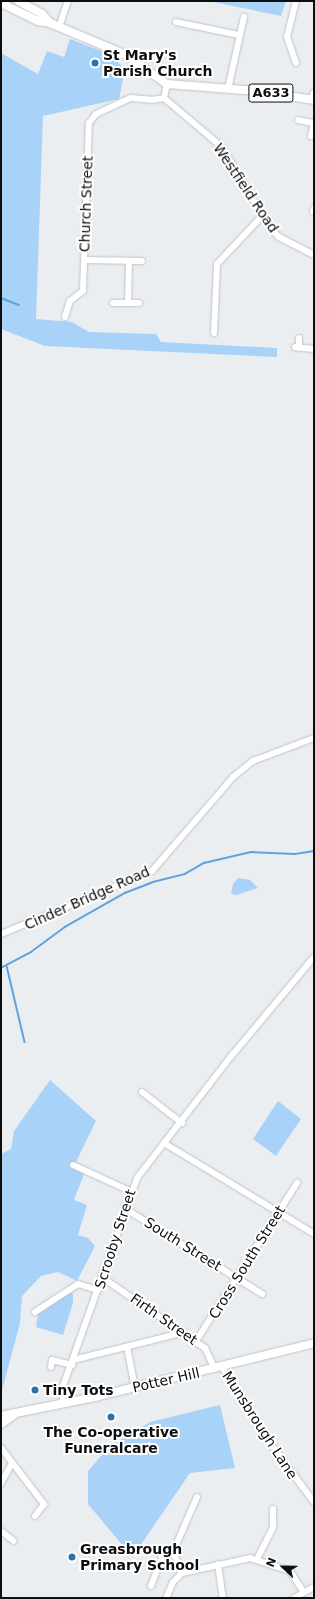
<!DOCTYPE html>
<html>
<head>
<meta charset="utf-8">
<style>
  body { margin:0 }
  #map { position:relative; width:315px; height:1599px; overflow:hidden; background:#ebeef1; font-family:"DejaVu Sans",sans-serif }
  div>[style] { position:absolute }
  .green>* { inset:0; background:#a9d2f9 }
  .stream>* { height:1.5px; margin:-0.75px; padding:0 0.75px; transform-origin:0.75px; border-radius:0.75px; background:#60a2dd }
  .roads { filter:drop-shadow(0 0 1px #c0c3c6) drop-shadow(0 0 1px #c0c3c6) }
  .minor>* { height:6px; margin:-3px; padding:0 3px; transform-origin:3px; border-radius:3px; background:#fff }
  .major>* { height:8px; margin:-4px; padding:0 4px; transform-origin:4px; border-radius:4px; background:#fff }
  .dots>* { width:11px; height:11px; translate:-50% -50%; box-sizing:border-box; border:2px solid #fff; border-radius:50% }
  span { translate:-50% -50%; white-space:nowrap; text-align:center; line-height:1.15; -webkit-text-stroke:4px #fff; paint-order:stroke }
  .shield-label span { padding:1px 3px; background:#fff; border:1px solid; border-radius:3px; -webkit-text-stroke-width:0 }
  .shield-label { font-size:13px; color:#0c0d0f; font-weight:700 }
  .poi-label { font-size:14px; color:#0c0d0f; font-weight:700 }
  .left { translate:0 -50%; text-align:left }
  .street-label { font-size:14px; color:#0c0d0f }
  .frame { position:absolute; inset:0; border:2px solid #0c0d0f; pointer-events:none }
  .north { position:absolute; left:263px; top:1547px; width:40px; height:40px; -webkit-text-stroke:3px #fff; paint-order:stroke; rotate:292deg; font-size:11px; font-weight:700; line-height:16px; text-align:center; color:#0c0d0f }
  .north::after { content:''; display:block; margin:auto; width:14px; height:18px; background:#0c0d0f; clip-path:polygon(50% 0,100% 100%,50% 72%,0 100%) }
</style>
</head>
<body>
<div id="map">
  <div class="green">
    <div style="clip-path:polygon(209px 1px,286px 1px,281px 16px)"></div>
    <div style="clip-path:polygon(70px 39px,109px 54px,125px 69px,119px 99px,43px 116px,36px 319px,72px 322px,89px 332px,156px 334px,161px 342px,277px 348px,277px 357px,45px 346px,1px 329px,1px 53px,38px 74px,47px 51px,64px 57px)"></div>
    <div style="clip-path:polygon(238px 878px,250px 880px,258px 888px,236px 895px,231px 894px,233px 884px)"></div>
    <div style="clip-path:polygon(50px 1080px,96px 1121px,75px 1164px,84px 1174px,74px 1200px,87px 1205px,78px 1235px,88px 1238px,95px 1246px,77px 1281px,58px 1272px,41px 1276px,22px 1296px,20px 1323px,1px 1394px,1px 1154px,11px 1149px,14px 1131px)"></div>
    <div style="clip-path:polygon(278px 1101px,301px 1119px,276px 1156px,253px 1139px)"></div>
    <div style="clip-path:polygon(70px 1292px,73px 1294px,73px 1303px,63px 1335px,36px 1327px,38px 1314px)"></div>
    <div style="clip-path:polygon(220px 1405px,235px 1468px,190px 1473px,140px 1546px,124px 1547px,88px 1504px,88px 1471px,109px 1447px,150px 1422px)"></div>
  </div>
  <div class="stream">
    <div style="left:1px;top:298px;width:19px;rotate:21deg"></div>
    <div style="left:7px;top:966px;width:78px;rotate:76.7deg"></div>
    <div style="left:1px;top:968px;width:34px;rotate:-28deg"></div>
    <div style="left:31px;top:952px;width:42px;rotate:-36.3deg"></div>
    <div style="left:65px;top:927px;width:69px;rotate:-29.5deg"></div>
    <div style="left:125px;top:893px;width:30px;rotate:-21deg"></div>
    <div style="left:153px;top:882px;width:33px;rotate:-14deg"></div>
    <div style="left:185px;top:874px;width:22px;rotate:-30deg"></div>
    <div style="left:204px;top:863px;width:48px;rotate:-13.2deg"></div>
    <div style="left:251px;top:852px;width:44px;rotate:2.6deg"></div>
    <div style="left:295px;top:854px;width:19px;rotate:-9deg"></div>
  </div>
  <div class="roads">
    <div class="minor">
      <div style="left:176px;top:22px;width:64px;rotate:11.7deg"></div>
      <div style="left:59px;top:27px;width:28px;rotate:-71deg"></div>
      <div style="left:296px;top:63px;width:28px;rotate:-109deg"></div>
      <div style="left:287px;top:37px;width:37px;rotate:-76deg"></div>
      <div style="left:167px;top:84px;width:14px;rotate:102deg"></div>
      <div style="left:164px;top:98px;width:76px;rotate:40.2deg"></div>
      <div style="left:222px;top:147px;width:94px;rotate:59.3deg"></div>
      <div style="left:270px;top:228px;width:13px;rotate:45deg"></div>
      <div style="left:279px;top:237px;width:39px;rotate:27deg"></div>
      <div style="left:228px;top:89px;width:74px;rotate:-77.5deg"></div>
      <div style="left:312px;top:99px;width:7px;rotate:-74deg"></div>
      <div style="left:298px;top:120px;width:15px;rotate:11deg"></div>
      <div style="left:311px;top:136px;width:13px;rotate:-77deg"></div>
      <div style="left:313px;top:212px;width:4px;rotate:-76deg"></div>
      <div style="left:84px;top:260px;width:58px;rotate:1deg"></div>
      <div style="left:113px;top:303px;width:26px"></div>
      <div style="left:128px;top:303px;width:42px;rotate:-88.6deg"></div>
      <div style="left:65px;top:317px;width:17px;rotate:-73deg"></div>
      <div style="left:70px;top:301px;width:16px;rotate:-38deg"></div>
      <div style="left:83px;top:291px;width:168px;rotate:-88deg"></div>
      <div style="left:89px;top:123px;width:11px;rotate:-52deg"></div>
      <div style="left:96px;top:114px;width:38px;rotate:-25deg"></div>
      <div style="left:131px;top:98px;width:21px;rotate:5deg"></div>
      <div style="left:152px;top:100px;width:12px;rotate:-9deg"></div>
      <div style="left:214px;top:333px;width:69px;rotate:-87.5deg"></div>
      <div style="left:217px;top:264px;width:66px;rotate:-46.8deg"></div>
      <div style="left:295px;top:347px;width:19px;rotate:6deg"></div>
      <div style="left:299px;top:348px;width:10px;rotate:-90deg"></div>
      <div style="left:1px;top:934px;width:164px;rotate:-22.6deg"></div>
      <div style="left:152px;top:871px;width:124px;rotate:-49.2deg"></div>
      <div style="left:233px;top:777px;width:26px;rotate:-39deg"></div>
      <div style="left:253px;top:761px;width:65px;rotate:-20.7deg"></div>
      <div style="left:142px;top:1092px;width:51px;rotate:37.8deg"></div>
      <div style="left:164px;top:1143px;width:175px;rotate:31.2deg"></div>
      <div style="left:73px;top:1165px;width:63px;rotate:24.5deg"></div>
      <div style="left:124px;top:1208px;width:163px;rotate:31.9deg"></div>
      <div style="left:103px;top:1278px;width:124px;rotate:34.5deg"></div>
      <div style="left:205px;top:1348px;width:23px;rotate:65deg"></div>
      <div style="left:35px;top:1312px;width:51px;rotate:-33.1deg"></div>
      <div style="left:78px;top:1284px;width:21px;rotate:17deg"></div>
      <div style="left:196px;top:1341px;width:188px;rotate:-57.4deg"></div>
      <div style="left:127px;top:1347px;width:42px;rotate:79deg"></div>
      <div style="left:73px;top:1360px;width:115px;rotate:-14deg"></div>
      <div style="left:51px;top:1367px;width:7px;rotate:-82deg"></div>
      <div style="left:52px;top:1360px;width:21px;rotate:14deg"></div>
      <div style="left:222px;top:1367px;width:85px;rotate:58deg"></div>
      <div style="left:267px;top:1439px;width:79px;rotate:53.3deg"></div>
      <div style="left:63px;top:1404px;width:15px;rotate:-94deg"></div>
      <div style="left:62px;top:1389px;width:224px;rotate:-70.4deg"></div>
      <div style="left:137px;top:1178px;width:157px;rotate:-52.3deg"></div>
      <div style="left:233px;top:1054px;width:126px;rotate:-50.1deg"></div>
      <div style="left:1px;top:1448px;width:71px;rotate:52.5deg"></div>
      <div style="left:44px;top:1504px;width:15px;rotate:127deg"></div>
      <div style="left:1px;top:1483px;width:23px;rotate:-61deg"></div>
      <div style="left:1px;top:1531px;width:16px;rotate:38deg"></div>
      <div style="left:257px;top:1559px;width:36px;rotate:-63deg"></div>
      <div style="left:273px;top:1527px;width:18px;rotate:-90deg"></div>
      <div style="left:218px;top:1564px;width:34px;rotate:82deg"></div>
      <div style="left:182px;top:1573px;width:23px;rotate:-113deg"></div>
      <div style="left:173px;top:1552px;width:60px;rotate:-66.4deg"></div>
      <div style="left:151px;top:1586px;width:31px;rotate:-69deg"></div>
      <div style="left:162px;top:1557px;width:12px;rotate:-24deg"></div>
      <div style="left:166px;top:1598px;width:17px;rotate:-66deg"></div>
      <div style="left:173px;top:1582px;width:13px;rotate:-45deg"></div>
      <div style="left:182px;top:1573px;width:70px;rotate:-12.4deg"></div>
      <div style="left:250px;top:1558px;width:42px;rotate:18deg"></div>
      <div style="left:290px;top:1571px;width:24px;rotate:57deg"></div>
      <div style="left:294px;top:1598px;width:23px;rotate:-29deg"></div>
    </div>
    <div class="major">
      <div style="left:18px;top:1px;width:27px;rotate:28deg"></div>
      <div style="left:42px;top:14px;width:12px;rotate:48deg"></div>
      <div style="left:1px;top:3px;width:41px;rotate:25.9deg"></div>
      <div style="left:38px;top:21px;width:12px;rotate:9deg"></div>
      <div style="left:50px;top:23px;width:82px;rotate:22.8deg"></div>
      <div style="left:126px;top:55px;width:50px;rotate:35.3deg"></div>
      <div style="left:167px;top:84px;width:90px;rotate:4.4deg"></div>
      <div style="left:257px;top:91px;width:58px;rotate:9deg"></div>
      <div style="left:1px;top:1416px;width:100px;rotate:-11.5deg"></div>
      <div style="left:99px;top:1396px;width:221px;rotate:-13.8deg"></div>
      <div style="left:1px;top:1424px;width:16px;rotate:-35deg"></div>
    </div>
  </div>
  <div class="dots">
    <div style="left:95px;top:63px;background:#3171a8"></div>
    <div style="left:35px;top:1390px;background:#3171a8"></div>
    <div style="left:111px;top:1417px;background:#3171a8"></div>
    <div style="left:72px;top:1557px;background:#3171a8"></div>
  </div>
  <div class="shield-label">
    <span style="left:271px;top:93px">A633</span>
  </div>
  <div class="poi-label">
    <span class="left" style="left:103px;top:63px">St Mary's<br>Parish Church</span>
    <span class="left" style="left:43px;top:1390px">Tiny Tots</span>
    <span style="left:111px;top:1440px">The Co-operative<br>Funeralcare</span>
    <span class="left" style="left:80px;top:1557px">Greasbrough<br>Primary School</span>
  </div>
  <div class="street-label">
    <span style="left:246px;top:188px;rotate:56deg">Westfield Road</span>
    <span style="left:86px;top:204px;rotate:-88deg">Church Street</span>
    <span style="left:87px;top:898px;rotate:-24deg">Cinder Bridge Road</span>
    <span style="left:115px;top:1239px;rotate:-72deg">Scrooby Street</span>
    <span style="left:183px;top:1244px;rotate:32deg">South Street</span>
    <span style="left:247px;top:1262px;rotate:-58deg">Cross South Street</span>
    <span style="left:164px;top:1319px;rotate:35deg">Firth Street</span>
    <span style="left:166px;top:1380px;rotate:-13deg">Potter Hill</span>
    <span style="left:260px;top:1425px;rotate:57deg">Munsbrough Lane</span>
  </div>
  <div class="frame"></div>
  <div class="north">N</div>
</div>
</body>
</html>
